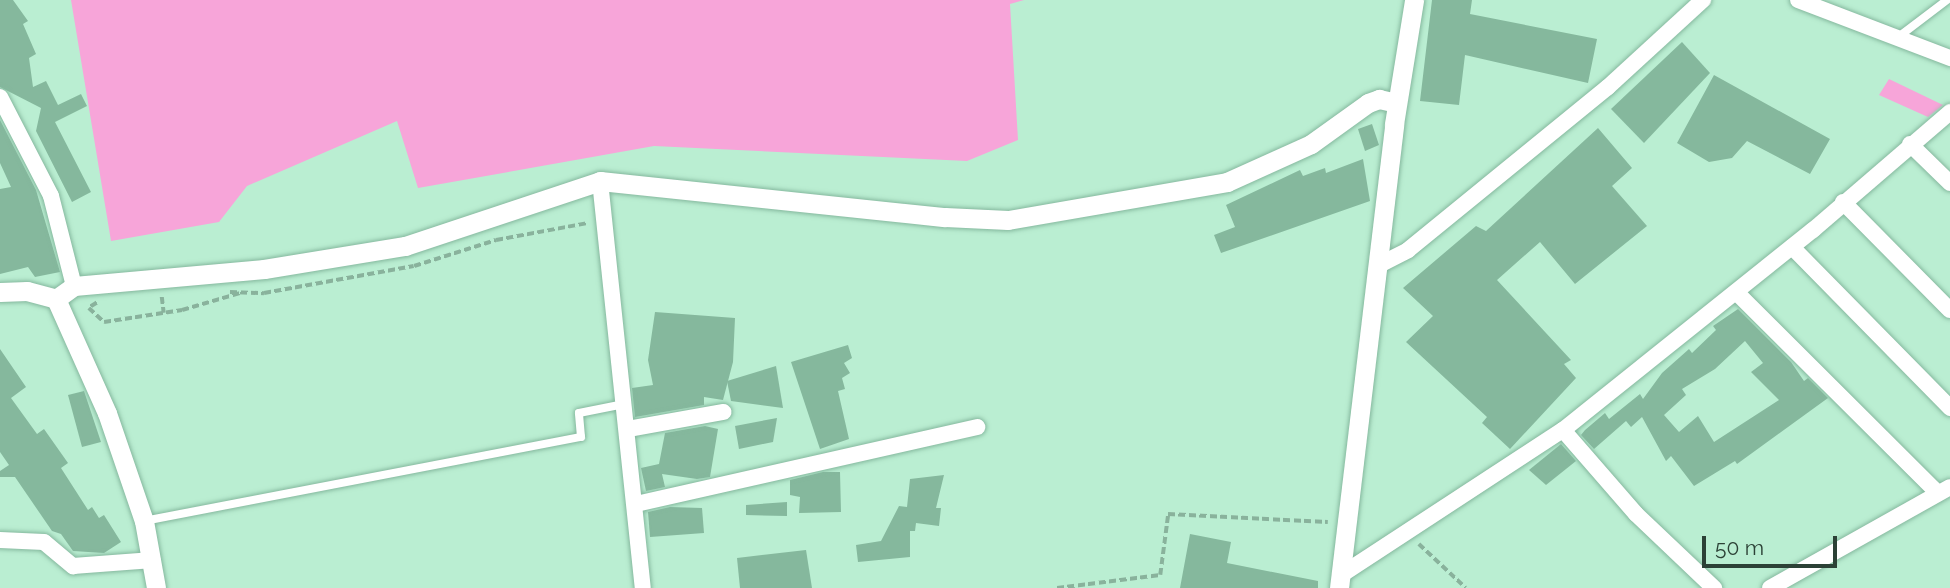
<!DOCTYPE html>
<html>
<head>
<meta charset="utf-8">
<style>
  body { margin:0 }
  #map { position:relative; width:1950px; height:588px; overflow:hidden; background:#baeed2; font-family:Raleway,sans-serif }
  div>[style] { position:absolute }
  .green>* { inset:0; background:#f7a5d9 }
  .building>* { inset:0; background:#85b89d }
  .path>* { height:3.5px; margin-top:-1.75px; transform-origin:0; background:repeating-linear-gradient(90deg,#89b29c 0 7px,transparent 0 10.5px) }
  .roads { filter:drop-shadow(0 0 2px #85b89e) drop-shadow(0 0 2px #85b89e) }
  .service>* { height:8px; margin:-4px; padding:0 4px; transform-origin:4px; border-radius:4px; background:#fff }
  .minor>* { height:16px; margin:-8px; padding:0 8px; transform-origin:8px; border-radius:8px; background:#fff }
  .tertiary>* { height:19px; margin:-9.5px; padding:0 9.5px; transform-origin:9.5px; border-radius:9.5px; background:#fff }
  span { translate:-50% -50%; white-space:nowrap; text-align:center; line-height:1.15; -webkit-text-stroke:7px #baeed2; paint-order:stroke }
  .scale { position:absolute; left:1702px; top:536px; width:135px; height:32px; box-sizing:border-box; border:4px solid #2c4136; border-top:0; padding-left:9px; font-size:21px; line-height:24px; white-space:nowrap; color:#2c4136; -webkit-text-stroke:5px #baeed2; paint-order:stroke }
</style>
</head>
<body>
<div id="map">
  <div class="green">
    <div style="clip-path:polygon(71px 0,1024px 0,1010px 4px,1018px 140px,967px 161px,654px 146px,418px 188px,397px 121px,247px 186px,219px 222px,111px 241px)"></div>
    <div style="clip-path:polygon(1889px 79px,1943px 105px,1928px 117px,1879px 95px)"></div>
  </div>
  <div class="building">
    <div style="clip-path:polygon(0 0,13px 0,28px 21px,23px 24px,36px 54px,29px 58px,33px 87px,46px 81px,58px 105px,81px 94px,87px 106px,55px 122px,91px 192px,72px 202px,36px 131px,41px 108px,0 87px)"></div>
    <div style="clip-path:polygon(1432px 0,1472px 0,1470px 14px,1597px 39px,1588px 83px,1465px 55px,1459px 105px,1420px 101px)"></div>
    <div style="clip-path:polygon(1682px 42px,1710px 73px,1644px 143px,1611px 109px)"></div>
    <div style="clip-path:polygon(1714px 75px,1830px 139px,1810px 174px,1747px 141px,1732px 158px,1709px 162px,1677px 143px)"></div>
    <div style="clip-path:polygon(0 120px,36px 190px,60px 272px,35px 277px,28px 267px,0 274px,0 189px,11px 187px,0 163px)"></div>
    <div style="clip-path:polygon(1372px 124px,1379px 145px,1365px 151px,1358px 129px)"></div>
    <div style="clip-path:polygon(1598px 128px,1632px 168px,1612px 186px,1647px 226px,1575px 284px,1540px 242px,1497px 280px,1571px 360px,1564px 364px,1576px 378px,1510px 449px,1482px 423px,1487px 417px,1406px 342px,1433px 316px,1403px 288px,1476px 226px,1486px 231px)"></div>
    <div style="clip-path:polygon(1363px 159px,1370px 201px,1221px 253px,1214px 235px,1235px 227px,1226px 205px,1300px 170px,1303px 176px,1325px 168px,1326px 173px)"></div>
    <div style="clip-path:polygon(evenodd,1738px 309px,1791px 362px,1804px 381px,1808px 378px,1828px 398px,1737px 464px,1735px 461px,1694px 486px,1671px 456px,1666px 461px,1642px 417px,1631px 427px,1626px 421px,1594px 449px,1581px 435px,1585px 430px,1605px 413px,1609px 419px,1640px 394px,1643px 399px,1662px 373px,1689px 349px,1692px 353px,1716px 330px,1713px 326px,1738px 309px,1745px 341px,1763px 363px,1751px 372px,1779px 400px,1714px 442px,1698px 416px,1679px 432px,1664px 415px,1686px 395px,1682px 389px,1715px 369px,1745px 341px)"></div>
    <div style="clip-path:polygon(655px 312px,735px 318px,733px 362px,723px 400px,704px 397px,704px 405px,635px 417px,632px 388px,653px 385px,648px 360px)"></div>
    <div style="clip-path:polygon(848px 345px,852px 358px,844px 363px,850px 373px,842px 378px,845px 389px,838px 391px,849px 439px,820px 449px,791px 362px)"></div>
    <div style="clip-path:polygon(0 349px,26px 387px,11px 398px,37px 434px,44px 429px,68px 463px,61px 468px,88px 510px,92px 507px,99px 518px,104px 515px,121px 542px,104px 553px,73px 551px,61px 534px,52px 531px,15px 477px,0 477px,0 471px,9px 465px,0 452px)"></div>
    <div style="clip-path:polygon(776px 366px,783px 408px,731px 401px,727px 381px)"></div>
    <div style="clip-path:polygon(84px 391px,101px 442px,82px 447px,68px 395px)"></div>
    <div style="clip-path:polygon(777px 418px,773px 442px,739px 449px,735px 426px)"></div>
    <div style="clip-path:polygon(705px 426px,718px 429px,710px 477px,697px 479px,662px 474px,665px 487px,646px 491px,641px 468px,659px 464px,665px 433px)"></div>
    <div style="clip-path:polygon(1561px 444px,1576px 461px,1546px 485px,1529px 470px)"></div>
    <div style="clip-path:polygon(823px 472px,840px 472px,841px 512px,799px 513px,800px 497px,790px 495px,790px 480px)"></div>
    <div style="clip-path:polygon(944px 475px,936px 508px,941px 508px,939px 526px,916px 523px,915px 531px,910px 531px,910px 557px,858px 562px,856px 545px,881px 541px,899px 506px,907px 507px,910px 479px)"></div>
    <div style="clip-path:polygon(787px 502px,787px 516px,746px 515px,746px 505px)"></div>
    <div style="clip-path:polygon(670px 507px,702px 508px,704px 533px,650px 537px,648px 512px)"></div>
    <div style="clip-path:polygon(1190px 534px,1231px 542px,1227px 563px,1318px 581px,1318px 588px,1180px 588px)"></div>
    <div style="clip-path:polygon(806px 550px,812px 588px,740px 588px,737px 558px)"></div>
  </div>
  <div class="path">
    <div style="left:230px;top:292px;width:34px;rotate:2deg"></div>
    <div style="left:264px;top:293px;width:152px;rotate:-10.2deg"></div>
    <div style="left:414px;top:266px;width:86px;rotate:-17.6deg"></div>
    <div style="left:496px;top:240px;width:94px;rotate:-10.5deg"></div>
    <div style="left:162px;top:297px;width:16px;rotate:83deg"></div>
    <div style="left:97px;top:303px;width:9px;rotate:148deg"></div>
    <div style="left:89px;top:308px;width:21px;rotate:43deg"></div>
    <div style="left:104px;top:322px;width:79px;rotate:-8.7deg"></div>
    <div style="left:182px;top:310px;width:60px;rotate:-16.3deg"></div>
    <div style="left:1419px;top:544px;width:64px;rotate:43.1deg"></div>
    <div style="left:1057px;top:588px;width:104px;rotate:-7.2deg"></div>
    <div style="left:1160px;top:575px;width:62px;rotate:-82.5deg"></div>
    <div style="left:1168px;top:514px;width:160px;rotate:2.9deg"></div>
  </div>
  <div class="roads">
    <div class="service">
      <div style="left:1897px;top:38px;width:63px;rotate:-37.2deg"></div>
      <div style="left:144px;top:521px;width:445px;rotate:-10.9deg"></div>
      <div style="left:581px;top:437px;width:24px;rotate:-95deg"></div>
      <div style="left:579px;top:413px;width:46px;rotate:-11.3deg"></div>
    </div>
    <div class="minor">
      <div style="left:1798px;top:0;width:163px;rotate:20.9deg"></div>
      <div style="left:0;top:97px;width:111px;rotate:62.7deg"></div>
      <div style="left:51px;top:196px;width:93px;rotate:75.7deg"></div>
      <div style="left:1910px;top:144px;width:56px;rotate:44.3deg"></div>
      <div style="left:600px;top:181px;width:409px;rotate:84deg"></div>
      <div style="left:1843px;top:202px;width:152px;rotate:45.3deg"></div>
      <div style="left:1792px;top:247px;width:226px;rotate:45.5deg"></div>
      <div style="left:1379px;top:265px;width:33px;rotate:-27deg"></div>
      <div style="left:1408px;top:250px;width:258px;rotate:-39.2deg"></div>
      <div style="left:1608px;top:87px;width:129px;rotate:-42.5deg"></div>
      <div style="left:1736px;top:292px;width:285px;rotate:44.9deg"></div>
      <div style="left:628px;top:429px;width:97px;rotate:-10.1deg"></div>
      <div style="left:1563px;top:430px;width:111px;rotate:49deg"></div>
      <div style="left:1636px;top:514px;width:108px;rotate:43.5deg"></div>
      <div style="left:636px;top:504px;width:350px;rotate:-12.7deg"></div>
      <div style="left:0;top:540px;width:44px;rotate:2.6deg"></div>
      <div style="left:44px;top:542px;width:38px;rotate:40deg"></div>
      <div style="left:73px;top:566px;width:80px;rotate:-4.3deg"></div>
      <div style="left:1341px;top:575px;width:265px;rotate:-33.2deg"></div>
      <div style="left:1563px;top:430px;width:320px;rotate:-38.7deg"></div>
      <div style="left:1813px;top:230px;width:181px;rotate:-40.7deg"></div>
      <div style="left:1770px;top:588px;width:206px;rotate:-29.3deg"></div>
    </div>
    <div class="tertiary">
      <div style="left:0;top:292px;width:27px;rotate:-2deg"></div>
      <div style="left:27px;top:291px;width:30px;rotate:15deg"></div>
      <div style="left:56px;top:299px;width:22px;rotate:-36deg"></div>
      <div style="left:74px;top:286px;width:191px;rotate:-5.1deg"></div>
      <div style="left:264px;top:269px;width:143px;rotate:-9.3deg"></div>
      <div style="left:405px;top:246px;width:206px;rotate:-18.4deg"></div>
      <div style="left:600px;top:181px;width:347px;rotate:6deg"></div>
      <div style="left:945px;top:217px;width:63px;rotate:2.7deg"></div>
      <div style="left:1008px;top:220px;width:222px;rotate:-9.8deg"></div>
      <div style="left:1227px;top:182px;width:92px;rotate:-24.3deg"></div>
      <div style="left:1311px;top:144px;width:70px;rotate:-35.7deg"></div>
      <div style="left:1368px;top:103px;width:12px;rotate:-20deg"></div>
      <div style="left:1379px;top:99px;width:17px;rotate:13deg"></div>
      <div style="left:56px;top:299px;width:125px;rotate:65.9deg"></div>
      <div style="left:107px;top:413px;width:114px;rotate:71.1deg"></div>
      <div style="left:144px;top:521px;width:68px;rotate:79.8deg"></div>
      <div style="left:1339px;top:588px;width:467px;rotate:-83.2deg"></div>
      <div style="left:1394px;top:124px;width:126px;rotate:-80.8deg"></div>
    </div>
  </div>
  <div class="scale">50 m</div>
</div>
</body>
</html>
